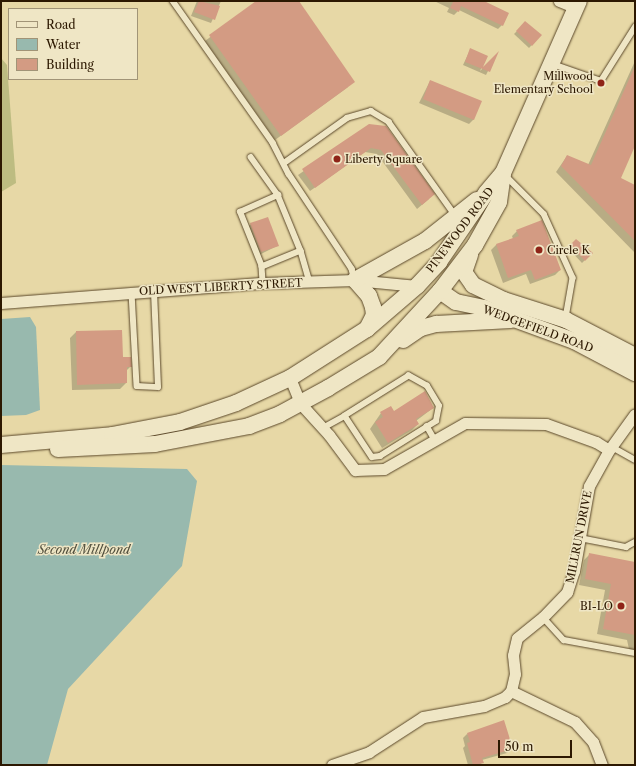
<!DOCTYPE html>
<html>
<head>
<meta charset="utf-8">
<style>
  body { margin:0 }
  #map { position:relative; width:636px; height:766px; overflow:hidden; background:#e7d8a6; font-family:"Libre Caslon Text",serif }
  div>[style] { position:absolute }
  .green>* { inset:0; background:#bdbc81 }
  .water>* { inset:0; background:#98b9ae }
  .shadow>* { inset:0; background:#0003 }
  .building>* { inset:0; background:#d39b83 }
  .roads { filter:drop-shadow(0 0 1px #5b482a) drop-shadow(0 0 1px #5b482a) }
  .lane>* { height:5.5px; margin:-2.75px; padding:0 2.75px; transform-origin:2.75px; border-radius:2.75px; background:#efe6c5 }
  .street>* { height:11px; margin:-5.5px; padding:0 5.5px; transform-origin:5.5px; border-radius:5.5px; background:#efe6c5 }
  .secondary>* { height:16px; margin:-8px; padding:0 8px; transform-origin:8px; border-radius:8px; background:#efe6c5 }
  .dots>* { width:11px; height:11px; translate:-50% -50%; box-sizing:border-box; border:2px solid #efe6c5; border-radius:50% }
  span { translate:-50% -50%; white-space:nowrap; text-align:center; line-height:1.15; -webkit-text-stroke:3px #efe6c5; paint-order:stroke }
  .poi-label { font-size:11px; color:#2c1801 }
  .right { translate:-100% -50%; text-align:right }
  .left { translate:0 -50%; text-align:left }
  .street-label { font-size:11px; color:#2c1801 }
  .water-label { font-size:12px; color:#52503e; font-style:italic }
  .frame { position:absolute; inset:0; border:2px solid #2c1801; pointer-events:none }
  .legend { position:absolute; left:8px; top:8px; width:130px; height:72px; box-sizing:border-box; background:#efe6c5; border:1px solid #a19477; margin:0; padding:5px 7px; list-style:none; font-size:12px; color:#2c1801 }
  .legend li { display:flex; align-items:center; gap:8px; height:20px }
  .legend b { width:20px; border:1px solid #a19477 }
  .scale { position:absolute; left:498px; top:740px; width:74px; height:18px; box-sizing:border-box; border:2px solid #2c1801; border-top:0; padding-left:5px; font-size:12px; line-height:14px; white-space:nowrap; color:#2c1801; -webkit-text-stroke:3px #efe6c5; paint-order:stroke }
</style>
</head>
<body>
<div id="map">
  <div class="green">
    <div style="clip-path:polygon(1px 58px,7px 65px,16px 183px,1px 192px)"></div>
  </div>
  <div class="water">
    <div style="clip-path:polygon(30px 317px,36px 327px,40px 410px,26px 415px,1px 416px,1px 319px)"></div>
    <div style="clip-path:polygon(1px 465px,187px 469px,197px 481px,182px 566px,68px 689px,47px 765px,1px 765px)"></div>
  </div>
  <div class="shadow">
    <div style="clip-path:polygon(197px 1px,221px 1px,211px 23px,191px 16px)"></div>
    <div style="clip-path:polygon(258px 1px,297px 1px,348px 87px,275px 140px,205px 41px)"></div>
    <div style="clip-path:polygon(434px 1px,482px 1px,502px 25px,498px 29px,459px 10px,454px 15px,447px 12px,449px 8px)"></div>
    <div style="clip-path:polygon(525px 23px,541px 35px,529px 48px,514px 34px)"></div>
    <div style="clip-path:polygon(470px 50px,487px 56px,480px 71px,496px 55px,486px 75px,463px 65px)"></div>
    <div style="clip-path:polygon(635px 61px,635px 143px,619px 179px,635px 186px,635px 253px,556px 172px,567px 156px,588px 165px)"></div>
    <div style="clip-path:polygon(430px 81px,474px 119px,469px 124px,419px 103px)"></div>
    <div style="clip-path:polygon(369px 126px,429px 199px,417px 209px,377px 154px,365px 152px,310px 191px,298px 175px)"></div>
    <div style="clip-path:polygon(251px 224px,277px 246px,257px 256px,246px 228px)"></div>
    <div style="clip-path:polygon(517px 231px,560px 270px,555px 275px,530px 284px,526px 274px,503px 283px,491px 250px,496px 245px,513px 239px,512px 236px)"></div>
    <div style="clip-path:polygon(576px 240px,592px 253px,582px 263px,568px 248px)"></div>
    <div style="clip-path:polygon(121px 331px,122px 358px,131px 366px,126px 371px,126px 383px,120px 389px,72px 390px,70px 338px,76px 332px)"></div>
    <div style="clip-path:polygon(433px 408px,416px 421px,418px 424px,412px 430px,382px 448px,370px 429px,381px 413px)"></div>
    <div style="clip-path:polygon(590px 554px,635px 563px,635px 655px,630px 654px,627px 640px,597px 634px,605px 590px,579px 585px,584px 560px)"></div>
    <div style="clip-path:polygon(467px 734px,512px 748px,507px 753px,482px 760px,481px 765px,468px 765px,463px 748px,465px 746px,463px 738px)"></div>
  </div>
  <div class="building">
    <div style="clip-path:polygon(199px 1px,220px 6px,215px 20px,194px 12px)"></div>
    <div style="clip-path:polygon(256px 1px,299px 1px,355px 82px,281px 136px,209px 35px)"></div>
    <div style="clip-path:polygon(450px 1px,484px 1px,509px 13px,503px 26px,461px 6px,459px 12px,450px 8px,453px 2px)"></div>
    <div style="clip-path:polygon(525px 21px,542px 35px,532px 46px,516px 31px)"></div>
    <div style="clip-path:polygon(470px 48px,488px 56px,483px 67px,499px 51px,490px 72px,465px 62px)"></div>
    <div style="clip-path:polygon(635px 66px,635px 146px,621px 178px,635px 185px,635px 241px,561px 166px,567px 155px,591px 165px)"></div>
    <div style="clip-path:polygon(430px 80px,482px 101px,474px 120px,423px 99px)"></div>
    <div style="clip-path:polygon(369px 124px,386px 126px,389px 130px,435px 194px,422px 205px,381px 150px,371px 148px,315px 188px,302px 169px)"></div>
    <div style="clip-path:polygon(268px 217px,279px 246px,261px 252px,250px 223px)"></div>
    <div style="clip-path:polygon(542px 220px,561px 270px,535px 280px,531px 270px,508px 278px,496px 244px,519px 236px,516px 230px)"></div>
    <div style="clip-path:polygon(576px 239px,593px 253px,585px 261px,570px 245px)"></div>
    <div style="clip-path:polygon(122px 330px,123px 357px,131px 357px,132px 367px,127px 367px,127px 383px,77px 385px,76px 331px)"></div>
    <div style="clip-path:polygon(425px 391px,434px 408px,416px 419px,419px 424px,388px 443px,375px 422px,383px 417px,380px 412px,391px 406px,394px 411px)"></div>
    <div style="clip-path:polygon(589px 553px,635px 562px,635px 635px,603px 629px,611px 584px,585px 579px)"></div>
    <div style="clip-path:polygon(504px 720px,513px 749px,482px 758px,484px 763px,473px 765px,467px 743px,470px 742px,467px 733px)"></div>
  </div>
  <div class="roads">
    <div class="lane">
      <div style="left:173px;top:1px;width:174px;rotate:54.8deg"></div>
      <div style="left:273px;top:143px;width:35px;rotate:63deg"></div>
      <div style="left:289px;top:174px;width:114px;rotate:56.4deg"></div>
      <div style="left:352px;top:269px;width:9px;rotate:77deg"></div>
      <div style="left:553px;top:64px;width:51px;rotate:19.5deg"></div>
      <div style="left:601px;top:81px;width:64px;rotate:-57.8deg"></div>
      <div style="left:251px;top:157px;width:47px;rotate:54.6deg"></div>
      <div style="left:284px;top:163px;width:77px;rotate:-35.5deg"></div>
      <div style="left:347px;top:118px;width:25px;rotate:-16deg"></div>
      <div style="left:371px;top:111px;width:21px;rotate:31deg"></div>
      <div style="left:389px;top:122px;width:114px;rotate:54.6deg"></div>
      <div style="left:505px;top:175px;width:55px;rotate:45deg"></div>
      <div style="left:544px;top:214px;width:70px;rotate:65.6deg"></div>
      <div style="left:573px;top:278px;width:41px;rotate:99.9deg"></div>
      <div style="left:301px;top:251px;width:42px;rotate:157.7deg"></div>
      <div style="left:262px;top:267px;width:59px;rotate:-111.8deg"></div>
      <div style="left:240px;top:212px;width:42px;rotate:-24.1deg"></div>
      <div style="left:278px;top:195px;width:61px;rotate:67.7deg"></div>
      <div style="left:301px;top:251px;width:32px;rotate:74deg"></div>
      <div style="left:262px;top:267px;width:16px;rotate:86deg"></div>
      <div style="left:132px;top:293px;width:93px;rotate:86.9deg"></div>
      <div style="left:137px;top:386px;width:21px;rotate:3deg"></div>
      <div style="left:158px;top:387px;width:96px;rotate:-92.4deg"></div>
      <div style="left:427px;top:426px;width:16px;rotate:60deg"></div>
      <div style="left:323px;top:428px;width:25px;rotate:-29deg"></div>
      <div style="left:345px;top:416px;width:49px;rotate:56.6deg"></div>
      <div style="left:372px;top:457px;width:8px;rotate:-7deg"></div>
      <div style="left:380px;top:456px;width:66px;rotate:-32deg"></div>
      <div style="left:436px;top:421px;width:15px;rotate:-79deg"></div>
      <div style="left:439px;top:406px;width:23px;rotate:-121deg"></div>
      <div style="left:427px;top:386px;width:21px;rotate:-151deg"></div>
      <div style="left:409px;top:376px;width:75px;rotate:148deg"></div>
      <div style="left:612px;top:447px;width:26px;rotate:29deg"></div>
      <div style="left:580px;top:538px;width:47px;rotate:11.1deg"></div>
      <div style="left:626px;top:547px;width:10px;rotate:-29deg"></div>
      <div style="left:543px;top:617px;width:31px;rotate:48deg"></div>
      <div style="left:564px;top:640px;width:72px;rotate:10.4deg"></div>
    </div>
    <div class="street">
      <div style="left:559px;top:1px;width:18px;rotate:22deg"></div>
      <div style="left:1px;top:303px;width:263px;rotate:-4.4deg"></div>
      <div style="left:263px;top:283px;width:92px;rotate:-1.9deg"></div>
      <div style="left:355px;top:280px;width:62px;rotate:5.5deg"></div>
      <div style="left:290px;top:378px;width:27px;rotate:68deg"></div>
      <div style="left:300px;top:403px;width:43px;rotate:47.8deg"></div>
      <div style="left:329px;top:435px;width:44px;rotate:53.4deg"></div>
      <div style="left:355px;top:470px;width:29px;rotate:-2deg"></div>
      <div style="left:384px;top:469px;width:93px;rotate:-29.6deg"></div>
      <div style="left:465px;top:423px;width:81px;rotate:0.7deg"></div>
      <div style="left:546px;top:424px;width:53px;rotate:19.8deg"></div>
      <div style="left:596px;top:442px;width:15px;rotate:32deg"></div>
      <div style="left:511px;top:691px;width:71px;rotate:25.8deg"></div>
      <div style="left:575px;top:722px;width:27px;rotate:48deg"></div>
      <div style="left:593px;top:742px;width:25px;rotate:69deg"></div>
      <div style="left:332px;top:765px;width:39px;rotate:-19deg"></div>
      <div style="left:369px;top:752px;width:64px;rotate:-32.9deg"></div>
      <div style="left:423px;top:717px;width:62px;rotate:-10.2deg"></div>
      <div style="left:484px;top:706px;width:23px;rotate:-23deg"></div>
      <div style="left:505px;top:697px;width:8px;rotate:-45deg"></div>
      <div style="left:511px;top:691px;width:17px;rotate:-77deg"></div>
      <div style="left:515px;top:674px;width:19px;rotate:-96deg"></div>
      <div style="left:513px;top:655px;width:17px;rotate:-77deg"></div>
      <div style="left:517px;top:638px;width:33px;rotate:-39deg"></div>
      <div style="left:543px;top:617px;width:35px;rotate:-46deg"></div>
      <div style="left:567px;top:592px;width:22px;rotate:-72deg"></div>
      <div style="left:574px;top:571px;width:86px;rotate:-80deg"></div>
      <div style="left:589px;top:486px;width:41px;rotate:-60.9deg"></div>
      <div style="left:609px;top:450px;width:44px;rotate:-54.2deg"></div>
    </div>
    <div class="secondary">
      <div style="left:470px;top:255px;width:18px;rotate:109deg"></div>
      <div style="left:464px;top:272px;width:16px;rotate:55deg"></div>
      <div style="left:473px;top:285px;width:34px;rotate:26deg"></div>
      <div style="left:504px;top:300px;width:65px;rotate:17.9deg"></div>
      <div style="left:566px;top:320px;width:78px;rotate:27.6deg"></div>
      <div style="left:440px;top:291px;width:19px;rotate:35deg"></div>
      <div style="left:456px;top:302px;width:29px;rotate:12deg"></div>
      <div style="left:484px;top:308px;width:96px;rotate:20.1deg"></div>
      <div style="left:574px;top:341px;width:69px;rotate:27.7deg"></div>
      <div style="left:367px;top:329px;width:16px;rotate:-63deg"></div>
      <div style="left:374px;top:315px;width:8px;rotate:-97deg"></div>
      <div style="left:373px;top:307px;width:12px;rotate:-110deg"></div>
      <div style="left:369px;top:296px;width:21px;rotate:-131deg"></div>
      <div style="left:355px;top:280px;width:80px;rotate:-29.1deg"></div>
      <div style="left:425px;top:241px;width:66px;rotate:-38.3deg"></div>
      <div style="left:403px;top:340px;width:22px;rotate:-34deg"></div>
      <div style="left:421px;top:328px;width:16px;rotate:-15deg"></div>
      <div style="left:436px;top:324px;width:75px;rotate:-3.1deg"></div>
      <div style="left:1px;top:445px;width:111px;rotate:-5.1deg"></div>
      <div style="left:112px;top:435px;width:69px;rotate:-10.8deg"></div>
      <div style="left:180px;top:422px;width:59px;rotate:-18.7deg"></div>
      <div style="left:236px;top:403px;width:60px;rotate:-24.8deg"></div>
      <div style="left:290px;top:378px;width:91px;rotate:-32.5deg"></div>
      <div style="left:367px;top:329px;width:66px;rotate:-40.7deg"></div>
      <div style="left:417px;top:286px;width:33px;rotate:-47deg"></div>
      <div style="left:439px;top:262px;width:83px;rotate:-55.7deg"></div>
      <div style="left:486px;top:193px;width:26px;rotate:-50deg"></div>
      <div style="left:503px;top:173px;width:188px;rotate:-66.2deg"></div>
      <div style="left:58px;top:449px;width:97px;rotate:-3deg"></div>
      <div style="left:155px;top:444px;width:96px;rotate:-10.8deg"></div>
      <div style="left:249px;top:426px;width:33px;rotate:-21deg"></div>
      <div style="left:280px;top:414px;width:55px;rotate:-28.4deg"></div>
      <div style="left:328px;top:388px;width:60px;rotate:-31.3deg"></div>
      <div style="left:379px;top:357px;width:90px;rotate:-47.3deg"></div>
      <div style="left:440px;top:291px;width:58px;rotate:-52.7deg"></div>
      <div style="left:475px;top:245px;width:49px;rotate:-60.8deg"></div>
      <div style="left:499px;top:202px;width:29px;rotate:-82deg"></div>
    </div>
  </div>
  <div class="dots">
    <div style="left:601px;top:83px;background:#8f2418"></div>
    <div style="left:337px;top:159px;background:#8f2418"></div>
    <div style="left:539px;top:250px;background:#8f2418"></div>
    <div style="left:621px;top:606px;background:#8f2418"></div>
  </div>
  <div class="poi-label">
    <span class="right" style="left:593px;top:83px">Millwood<br>Elementary School</span>
    <span class="left" style="left:345px;top:159px">Liberty Square</span>
    <span class="left" style="left:547px;top:250px">Circle K</span>
    <span class="right" style="left:613px;top:606px">BI-LO</span>
  </div>
  <div class="street-label">
    <span style="left:460px;top:230px;rotate:-53deg">PINEWOOD ROAD</span>
    <span style="left:221px;top:287px;rotate:-3deg">OLD WEST LIBERTY STREET</span>
    <span style="left:538px;top:329px;rotate:20deg">WEDGEFIELD ROAD</span>
    <span style="left:579px;top:537px;rotate:-79deg">MILLRUN DRIVE</span>
  </div>
  <div class="water-label">
    <span style="left:84px;top:550px">Second Millpond</span>
  </div>
  <div class="frame"></div>
  <ul class="legend">
  <li><b style="height:5px;background:#efe6c5"></b>Road</li>
  <li><b style="height:11px;background:#98b9ae"></b>Water</li>
  <li><b style="height:11px;background:#d39b83"></b>Building</li>
  </ul>
  <div class="scale">50 m</div>
</div>
</body>
</html>
